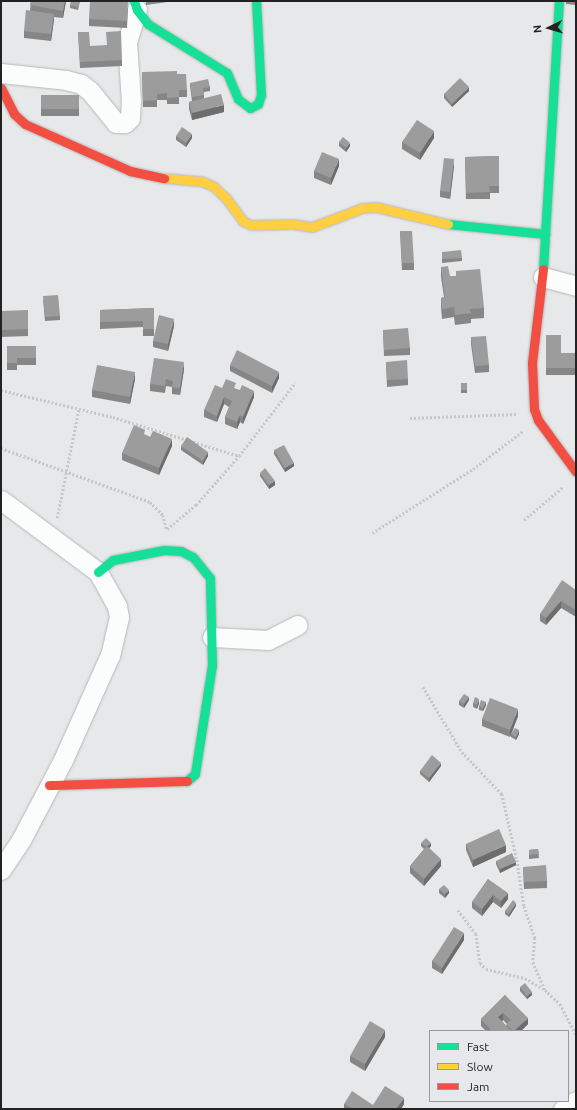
<!DOCTYPE html>
<html>
<head>
<meta charset="utf-8">
<style>
  body { margin:0 }
  #map { position:relative; width:577px; height:1110px; overflow:hidden; background:#e7e8ea; font-family:Ubuntu,sans-serif }
  div>[style] { position:absolute }
  .path>* { height:2.5px; margin-top:-1.25px; transform-origin:0; background:repeating-linear-gradient(90deg,#c7c7c8 0 2px,transparent 0 4px) }
  .roads { filter:drop-shadow(0 0 1px #b6b7b8) drop-shadow(0 0 1px #b6b7b8) }
  .street>* { height:19px; margin:-9.5px; padding:0 9.5px; transform-origin:9.5px; border-radius:9.5px; background:#fbfcfc }
  .fast>* { height:9px; margin:-4.5px; padding:0 4.5px; transform-origin:4.5px; border-radius:4.5px; background:#16e098 }
  .slow>* { height:9px; margin:-4.5px; padding:0 4.5px; transform-origin:4.5px; border-radius:4.5px; background:#ffcf43 }
  .jam>* { height:9px; margin:-4.5px; padding:0 4.5px; transform-origin:4.5px; border-radius:4.5px; background:#f24e42 }
  .wall>* { inset:0; background:#868686 }
  .shaded-wall>* { inset:0; background:#6d6d6d }
  .building>* { inset:0; background:#9c9c9c }
  span { translate:-50% -50%; white-space:nowrap; text-align:center; line-height:1.15; -webkit-text-stroke:4px #e6e8eb; paint-order:stroke }
  .frame { position:absolute; inset:0; border:2px solid #222223; pointer-events:none }
  .legend { position:absolute; left:429px; top:1030px; width:140px; height:72px; box-sizing:border-box; background:#e6e8eb; border:1px solid #98999b; margin:0; padding:5px 7px; list-style:none; font-size:12px; color:#222223 }
  .legend li { display:flex; align-items:center; gap:8px; height:20px }
  .legend b { width:20px; border:1px solid #98999b }
  .north { position:absolute; left:529px; top:8px; width:40px; height:40px; -webkit-text-stroke:3px #e6e8eb; paint-order:stroke; rotate:265deg; font-size:11px; font-weight:700; line-height:16px; text-align:center; color:#222223 }
  .north::after { content:''; display:block; margin:auto; width:14px; height:18px; background:#222223; clip-path:polygon(50% 0,100% 100%,50% 72%,0 100%) }
</style>
</head>
<body>
<div id="map">
  <div class="path">
    <div style="left:1px;top:390px;width:115px;rotate:13.6deg"></div>
    <div style="left:113px;top:417px;width:132px;rotate:17.2deg"></div>
    <div style="left:410px;top:418px;width:106px;rotate:-2.2deg"></div>
    <div style="left:1px;top:448px;width:158px;rotate:19.9deg"></div>
    <div style="left:150px;top:502px;width:18px;rotate:45deg"></div>
    <div style="left:163px;top:515px;width:16px;rotate:76deg"></div>
    <div style="left:57px;top:518px;width:112px;rotate:-78.7deg"></div>
    <div style="left:524px;top:520px;width:52px;rotate:-40.4deg"></div>
    <div style="left:167px;top:529px;width:38px;rotate:-40deg"></div>
    <div style="left:196px;top:505px;width:65px;rotate:-48.7deg"></div>
    <div style="left:239px;top:456px;width:92px;rotate:-52.5deg"></div>
    <div style="left:372px;top:533px;width:120px;rotate:-32.4deg"></div>
    <div style="left:473px;top:469px;width:63px;rotate:-37.2deg"></div>
    <div style="left:423px;top:687px;width:76px;rotate:59deg"></div>
    <div style="left:462px;top:752px;width:58px;rotate:46.4deg"></div>
    <div style="left:502px;top:794px;width:68px;rotate:77.2deg"></div>
    <div style="left:517px;top:860px;width:47px;rotate:81.3deg"></div>
    <div style="left:524px;top:906px;width:34px;rotate:71deg"></div>
    <div style="left:535px;top:938px;width:24px;rotate:95deg"></div>
    <div style="left:533px;top:962px;width:30px;rotate:67deg"></div>
    <div style="left:458px;top:910px;width:30px;rotate:53deg"></div>
    <div style="left:476px;top:934px;width:29px;rotate:82deg"></div>
    <div style="left:480px;top:963px;width:8px;rotate:45deg"></div>
    <div style="left:486px;top:969px;width:40px;rotate:13deg"></div>
    <div style="left:525px;top:978px;width:23px;rotate:31deg"></div>
    <div style="left:545px;top:990px;width:21px;rotate:43deg"></div>
    <div style="left:560px;top:1004px;width:34px;rotate:62deg"></div>
  </div>
  <div class="roads">
    <div class="street">
      <div style="left:1px;top:73px;width:65px;rotate:6.1deg"></div>
      <div style="left:66px;top:80px;width:16px;rotate:15deg"></div>
      <div style="left:81px;top:84px;width:11px;rotate:38deg"></div>
      <div style="left:90px;top:91px;width:41px;rotate:50.9deg"></div>
      <div style="left:116px;top:123px;width:9px"></div>
      <div style="left:125px;top:123px;width:7px;rotate:-45deg"></div>
      <div style="left:130px;top:118px;width:17px;rotate:-87deg"></div>
      <div style="left:131px;top:101px;width:59px;rotate:-93.9deg"></div>
      <div style="left:127px;top:42px;width:34px;rotate:-73deg"></div>
      <div style="left:543px;top:277px;width:34px;rotate:15deg"></div>
      <div style="left:1px;top:500px;width:121px;rotate:36.6deg"></div>
      <div style="left:98px;top:572px;width:39px;rotate:61deg"></div>
      <div style="left:117px;top:606px;width:11px;rotate:80deg"></div>
      <div style="left:119px;top:617px;width:39px;rotate:103deg"></div>
      <div style="left:110px;top:655px;width:115px;rotate:114.1deg"></div>
      <div style="left:63px;top:760px;width:90px;rotate:117.7deg"></div>
      <div style="left:21px;top:840px;width:36px;rotate:124deg"></div>
      <div style="left:212px;top:637px;width:56px;rotate:3.1deg"></div>
      <div style="left:268px;top:640px;width:33px;rotate:-27deg"></div>
      <div style="left:563px;top:1109px;width:15px;rotate:-32deg"></div>
    </div>
    <div class="fast">
      <div style="left:134px;top:1px;width:9px;rotate:72deg"></div>
      <div style="left:137px;top:10px;width:18px;rotate:52deg"></div>
      <div style="left:148px;top:24px;width:93px;rotate:31.8deg"></div>
      <div style="left:227px;top:73px;width:28px;rotate:67deg"></div>
      <div style="left:238px;top:99px;width:15px;rotate:37deg"></div>
      <div style="left:250px;top:108px;width:9px;rotate:-27deg"></div>
      <div style="left:258px;top:104px;width:9px;rotate:-72deg"></div>
      <div style="left:261px;top:95px;width:94px;rotate:-93deg"></div>
      <div style="left:448px;top:224px;width:98px;rotate:5.9deg"></div>
      <div style="left:543px;top:269px;width:268px;rotate:-86.6deg"></div>
      <div style="left:98px;top:572px;width:19px;rotate:-39deg"></div>
      <div style="left:113px;top:560px;width:52px;rotate:-11.1deg"></div>
      <div style="left:164px;top:550px;width:17px;rotate:3deg"></div>
      <div style="left:181px;top:551px;width:13px;rotate:27deg"></div>
      <div style="left:193px;top:557px;width:27px;rotate:51deg"></div>
      <div style="left:210px;top:578px;width:87px;rotate:88.7deg"></div>
      <div style="left:212px;top:665px;width:110px;rotate:98.9deg"></div>
      <div style="left:195px;top:774px;width:11px;rotate:139deg"></div>
    </div>
    <div class="slow">
      <div style="left:164px;top:178px;width:37px;rotate:5deg"></div>
      <div style="left:201px;top:181px;width:13px;rotate:23deg"></div>
      <div style="left:213px;top:186px;width:18px;rotate:43deg"></div>
      <div style="left:226px;top:198px;width:29px;rotate:54deg"></div>
      <div style="left:243px;top:221px;width:9px;rotate:27deg"></div>
      <div style="left:251px;top:225px;width:42px;rotate:-1.4deg"></div>
      <div style="left:293px;top:224px;width:19px;rotate:9deg"></div>
      <div style="left:312px;top:227px;width:53px;rotate:-20.8deg"></div>
      <div style="left:362px;top:208px;width:14px;rotate:-4deg"></div>
      <div style="left:376px;top:207px;width:74px;rotate:13.3deg"></div>
    </div>
    <div class="jam">
      <div style="left:1px;top:88px;width:29px;rotate:63deg"></div>
      <div style="left:14px;top:114px;width:15px;rotate:42deg"></div>
      <div style="left:25px;top:124px;width:115px;rotate:24.1deg"></div>
      <div style="left:130px;top:171px;width:35px;rotate:12deg"></div>
      <div style="left:543px;top:269px;width:95px;rotate:96.7deg"></div>
      <div style="left:532px;top:363px;width:46px;rotate:87.5deg"></div>
      <div style="left:534px;top:409px;width:12px;rotate:70deg"></div>
      <div style="left:538px;top:420px;width:64px;rotate:53.8deg"></div>
      <div style="left:49px;top:785px;width:138px;rotate:-1.7deg"></div>
    </div>
  </div>
  <div class="wall">
    <div style="clip-path:polygon(31px 1px,66px 1px,63px 18px,54px 17px,51px 41px,24px 38px,24px 31px,30px 11px)"></div>
    <div style="clip-path:polygon(80px 1px,78px 10px,70px 8px,70px 5px)"></div>
    <div style="clip-path:polygon(146px 1px,175px 1px,146px 5px)"></div>
    <div style="clip-path:polygon(566px 1px,576px 1px,576px 5px,566px 4px)"></div>
    <div style="clip-path:polygon(128px 8px,127px 28px,89px 26px,89px 19px)"></div>
    <div style="clip-path:polygon(78px 32px,90px 46px,122px 60px,122px 66px,80px 68px)"></div>
    <div style="clip-path:polygon(142px 72px,177px 74px,187px 90px,187px 97px,179px 97px,179px 104px,167px 104px,167px 100px,157px 100px,157px 107px,143px 107px)"></div>
    <div style="clip-path:polygon(190px 83px,210px 87px,210px 91px,204px 92px,204px 98px,224px 112px,192px 120px,189px 109px,189px 102px,192px 101px,190px 86px)"></div>
    <div style="clip-path:polygon(469px 91px,452px 107px,444px 98px,444px 94px)"></div>
    <div style="clip-path:polygon(41px 95px,79px 95px,79px 116px,41px 116px)"></div>
    <div style="clip-path:polygon(176px 136px,192px 138px,186px 147px,176px 140px)"></div>
    <div style="clip-path:polygon(434px 138px,420px 160px,402px 149px,402px 142px)"></div>
    <div style="clip-path:polygon(339px 142px,350px 146px,346px 152px,339px 146px)"></div>
    <div style="clip-path:polygon(499px 156px,499px 193px,490px 193px,490px 199px,466px 199px,465px 157px)"></div>
    <div style="clip-path:polygon(339px 166px,331px 185px,314px 178px,314px 171px)"></div>
    <div style="clip-path:polygon(454px 166px,450px 199px,440px 197px,440px 191px)"></div>
    <div style="clip-path:polygon(400px 231px,414px 263px,414px 270px,402px 270px)"></div>
    <div style="clip-path:polygon(442px 252px,462px 258px,462px 261px,442px 263px)"></div>
    <div style="clip-path:polygon(441px 267px,450px 276px,456px 276px,456px 271px,484px 308px,484px 318px,471px 319px,471px 323px,455px 325px,454px 317px,442px 319px,441px 307px,441px 298px,444px 297px,441px 277px)"></div>
    <div style="clip-path:polygon(43px 299px,60px 316px,60px 320px,45px 321px)"></div>
    <div style="clip-path:polygon(154px 308px,154px 336px,143px 336px,143px 327px,100px 329px,100px 310px)"></div>
    <div style="clip-path:polygon(1px 311px,28px 329px,28px 336px,1px 337px)"></div>
    <div style="clip-path:polygon(174px 326px,168px 351px,153px 347px,153px 341px)"></div>
    <div style="clip-path:polygon(383px 330px,410px 348px,410px 355px,384px 356px)"></div>
    <div style="clip-path:polygon(546px 335px,561px 353px,576px 353px,576px 375px,546px 375px)"></div>
    <div style="clip-path:polygon(471px 337px,489px 365px,489px 372px,475px 373px,471px 344px)"></div>
    <div style="clip-path:polygon(7px 346px,36px 346px,36px 365px,17px 365px,17px 370px,7px 370px)"></div>
    <div style="clip-path:polygon(386px 362px,408px 379px,408px 385px,387px 387px)"></div>
    <div style="clip-path:polygon(230px 365px,279px 378px,272px 393px,230px 371px)"></div>
    <div style="clip-path:polygon(184px 369px,180px 395px,172px 394px,172px 387px,166px 386px,165px 393px,150px 391px,150px 384px)"></div>
    <div style="clip-path:polygon(135px 379px,130px 404px,92px 397px,92px 390px)"></div>
    <div style="clip-path:polygon(461px 383px,467px 383px,467px 393px,461px 393px)"></div>
    <div style="clip-path:polygon(222px 388px,236px 389px,254px 397px,243px 424px,240px 422px,237px 429px,225px 424px,225px 417px,229px 407px,224px 404px,217px 422px,204px 417px,204px 410px)"></div>
    <div style="clip-path:polygon(145px 435px,172px 446px,159px 475px,122px 460px,122px 453px)"></div>
    <div style="clip-path:polygon(181px 446px,208px 456px,203px 465px,181px 450px)"></div>
    <div style="clip-path:polygon(274px 450px,294px 466px,285px 472px,274px 454px)"></div>
    <div style="clip-path:polygon(260px 473px,275px 485px,269px 489px,260px 476px)"></div>
    <div style="clip-path:polygon(576px 590px,576px 617px,561px 608px,546px 625px,540px 621px,540px 614px)"></div>
    <div style="clip-path:polygon(469px 700px,464px 708px,459px 705px,459px 701px)"></div>
    <div style="clip-path:polygon(473px 703px,479px 703px,477px 709px,473px 707px)"></div>
    <div style="clip-path:polygon(486px 705px,483px 711px,479px 710px,479px 706px)"></div>
    <div style="clip-path:polygon(518px 716px,510px 737px,482px 726px,482px 719px)"></div>
    <div style="clip-path:polygon(511px 734px,519px 734px,516px 740px,511px 737px)"></div>
    <div style="clip-path:polygon(441px 766px,429px 782px,420px 774px,420px 771px)"></div>
    <div style="clip-path:polygon(421px 843px,431px 846px,429px 848px,441px 866px,424px 886px,410px 873px,410px 866px,424px 849px,421px 846px)"></div>
    <div style="clip-path:polygon(466px 844px,506px 852px,473px 867px,466px 850px)"></div>
    <div style="clip-path:polygon(538px 849px,539px 858px,529px 859px,529px 850px)"></div>
    <div style="clip-path:polygon(496px 861px,516px 865px,500px 873px,496px 864px)"></div>
    <div style="clip-path:polygon(523px 867px,547px 881px,547px 888px,524px 889px)"></div>
    <div style="clip-path:polygon(488px 879px,508px 899px,501px 908px,493px 902px,482px 916px,472px 908px,472px 902px)"></div>
    <div style="clip-path:polygon(439px 889px,449px 893px,445px 898px,439px 893px)"></div>
    <div style="clip-path:polygon(516px 906px,509px 917px,505px 914px,505px 911px)"></div>
    <div style="clip-path:polygon(464px 940px,442px 974px,432px 968px,432px 961px)"></div>
    <div style="clip-path:polygon(520px 987px,532px 995px,527px 999px,520px 991px)"></div>
    <div style="clip-path:polygon(evenodd,505px 995px,528px 1024px,521px 1031px,486px 1031px,481px 1026px,481px 1019px,505px 995px,503px 1020px,507px 1024px,506px 1026px,502px 1021px,503px 1020px)"></div>
    <div style="clip-path:polygon(385px 1037px,365px 1071px,350px 1062px,350px 1056px)"></div>
    <div style="clip-path:polygon(344px 1104px,373px 1105px,404px 1104px,401px 1109px,344px 1109px)"></div>
  </div>
  <div class="shaded-wall">
    <div style="clip-path:polygon(65px 1px,66px 1px,63px 18px,63px 11px)"></div>
    <div style="clip-path:polygon(54px 14px,54px 20px,51px 41px,51px 34px)"></div>
    <div style="clip-path:polygon(469px 87px,469px 91px,452px 107px,452px 104px)"></div>
    <div style="clip-path:polygon(224px 105px,224px 112px,192px 120px,192px 113px)"></div>
    <div style="clip-path:polygon(434px 131px,434px 138px,420px 160px,420px 153px)"></div>
    <div style="clip-path:polygon(192px 134px,192px 138px,186px 147px,186px 143px)"></div>
    <div style="clip-path:polygon(350px 143px,350px 146px,346px 152px,346px 148px)"></div>
    <div style="clip-path:polygon(339px 159px,339px 166px,331px 185px,331px 178px)"></div>
    <div style="clip-path:polygon(454px 159px,454px 166px,450px 199px,450px 192px)"></div>
    <div style="clip-path:polygon(174px 319px,174px 326px,168px 351px,168px 344px)"></div>
    <div style="clip-path:polygon(184px 362px,184px 369px,180px 395px,180px 388px)"></div>
    <div style="clip-path:polygon(135px 372px,135px 379px,130px 404px,130px 397px)"></div>
    <div style="clip-path:polygon(279px 372px,279px 378px,272px 393px,272px 386px)"></div>
    <div style="clip-path:polygon(254px 391px,254px 397px,243px 424px,243px 417px)"></div>
    <div style="clip-path:polygon(224px 397px,224px 404px,217px 422px,217px 416px)"></div>
    <div style="clip-path:polygon(240px 415px,240px 422px,237px 429px,237px 422px)"></div>
    <div style="clip-path:polygon(172px 439px,172px 446px,159px 475px,159px 468px)"></div>
    <div style="clip-path:polygon(208px 452px,208px 456px,203px 465px,203px 461px)"></div>
    <div style="clip-path:polygon(294px 463px,294px 466px,285px 472px,285px 468px)"></div>
    <div style="clip-path:polygon(275px 481px,275px 485px,269px 489px,269px 485px)"></div>
    <div style="clip-path:polygon(561px 601px,561px 608px,546px 625px,546px 618px)"></div>
    <div style="clip-path:polygon(469px 697px,469px 700px,464px 708px,464px 704px)"></div>
    <div style="clip-path:polygon(479px 699px,479px 703px,477px 709px,477px 705px)"></div>
    <div style="clip-path:polygon(486px 702px,486px 705px,483px 711px,483px 708px)"></div>
    <div style="clip-path:polygon(518px 709px,518px 716px,510px 737px,510px 730px)"></div>
    <div style="clip-path:polygon(519px 730px,519px 734px,516px 740px,516px 737px)"></div>
    <div style="clip-path:polygon(441px 763px,441px 766px,429px 782px,429px 778px)"></div>
    <div style="clip-path:polygon(431px 843px,431px 846px,426px 851px,426px 847px)"></div>
    <div style="clip-path:polygon(506px 845px,506px 852px,473px 867px,473px 860px)"></div>
    <div style="clip-path:polygon(441px 859px,441px 866px,424px 886px,424px 879px)"></div>
    <div style="clip-path:polygon(516px 862px,516px 865px,500px 873px,500px 869px)"></div>
    <div style="clip-path:polygon(449px 890px,449px 893px,445px 898px,445px 894px)"></div>
    <div style="clip-path:polygon(508px 893px,508px 899px,501px 908px,501px 901px)"></div>
    <div style="clip-path:polygon(493px 895px,493px 902px,482px 916px,482px 909px)"></div>
    <div style="clip-path:polygon(516px 903px,516px 906px,509px 917px,509px 914px)"></div>
    <div style="clip-path:polygon(464px 933px,464px 940px,442px 974px,442px 968px)"></div>
    <div style="clip-path:polygon(532px 992px,532px 995px,527px 999px,527px 996px)"></div>
    <div style="clip-path:polygon(503px 1013px,503px 1020px,498px 1024px,498px 1017px)"></div>
    <div style="clip-path:polygon(528px 1018px,528px 1024px,521px 1031px,514px 1031px)"></div>
    <div style="clip-path:polygon(385px 1030px,385px 1037px,365px 1071px,365px 1064px)"></div>
    <div style="clip-path:polygon(404px 1098px,404px 1104px,401px 1109px,396px 1109px)"></div>
  </div>
  <div class="building">
    <div style="clip-path:polygon(31px 1px,65px 1px,63px 11px,30px 5px)"></div>
    <div style="clip-path:polygon(71px 1px,80px 1px,78px 7px,70px 5px)"></div>
    <div style="clip-path:polygon(90px 1px,128px 2px,127px 21px,89px 19px)"></div>
    <div style="clip-path:polygon(26px 10px,54px 14px,51px 34px,24px 31px)"></div>
    <div style="clip-path:polygon(121px 31px,122px 60px,80px 62px,78px 32px,89px 32px,90px 46px,107px 45px,106px 32px)"></div>
    <div style="clip-path:polygon(177px 71px,177px 74px,186px 74px,187px 90px,179px 90px,179px 97px,167px 98px,167px 93px,157px 94px,157px 100px,143px 101px,142px 72px)"></div>
    <div style="clip-path:polygon(460px 78px,469px 87px,452px 104px,444px 94px)"></div>
    <div style="clip-path:polygon(208px 79px,210px 87px,203px 88px,204px 95px,192px 97px,190px 83px)"></div>
    <div style="clip-path:polygon(221px 94px,224px 105px,192px 113px,189px 102px)"></div>
    <div style="clip-path:polygon(41px 95px,79px 95px,79px 109px,41px 109px)"></div>
    <div style="clip-path:polygon(417px 120px,434px 131px,420px 153px,402px 142px)"></div>
    <div style="clip-path:polygon(182px 127px,192px 134px,186px 143px,176px 136px)"></div>
    <div style="clip-path:polygon(343px 137px,350px 143px,346px 148px,339px 142px)"></div>
    <div style="clip-path:polygon(322px 152px,339px 159px,331px 178px,314px 171px)"></div>
    <div style="clip-path:polygon(499px 156px,499px 186px,489px 186px,490px 192px,466px 193px,465px 157px)"></div>
    <div style="clip-path:polygon(444px 158px,454px 159px,450px 192px,440px 191px)"></div>
    <div style="clip-path:polygon(400px 231px,412px 231px,414px 263px,402px 263px)"></div>
    <div style="clip-path:polygon(461px 250px,462px 258px,442px 259px,442px 252px)"></div>
    <div style="clip-path:polygon(448px 266px,450px 276px,456px 276px,456px 271px,480px 269px,484px 308px,470px 309px,471px 313px,455px 315px,454px 307px,442px 309px,441px 298px,445px 297px,441px 267px)"></div>
    <div style="clip-path:polygon(58px 295px,60px 316px,45px 317px,43px 296px)"></div>
    <div style="clip-path:polygon(154px 308px,154px 329px,143px 329px,143px 321px,100px 322px,100px 310px)"></div>
    <div style="clip-path:polygon(28px 310px,28px 329px,1px 330px,1px 311px)"></div>
    <div style="clip-path:polygon(159px 315px,174px 319px,168px 344px,153px 341px)"></div>
    <div style="clip-path:polygon(408px 328px,410px 348px,384px 350px,383px 330px)"></div>
    <div style="clip-path:polygon(546px 335px,561px 335px,561px 353px,576px 353px,576px 368px,546px 368px)"></div>
    <div style="clip-path:polygon(486px 336px,489px 365px,475px 366px,471px 337px)"></div>
    <div style="clip-path:polygon(7px 346px,36px 346px,36px 358px,17px 358px,17px 363px,7px 363px)"></div>
    <div style="clip-path:polygon(237px 350px,279px 372px,272px 386px,230px 365px)"></div>
    <div style="clip-path:polygon(154px 358px,184px 362px,180px 388px,172px 387px,173px 381px,166px 379px,165px 386px,150px 384px)"></div>
    <div style="clip-path:polygon(407px 360px,408px 379px,387px 380px,386px 362px)"></div>
    <div style="clip-path:polygon(97px 365px,135px 372px,130px 397px,92px 390px)"></div>
    <div style="clip-path:polygon(226px 379px,236px 383px,234px 388px,240px 390px,242px 385px,254px 391px,243px 417px,240px 415px,237px 422px,225px 417px,232px 401px,224px 397px,217px 416px,204px 410px,215px 385px,222px 388px)"></div>
    <div style="clip-path:polygon(461px 383px,467px 383px,467px 390px,461px 390px)"></div>
    <div style="clip-path:polygon(134px 425px,145px 430px,144px 434px,150px 437px,153px 431px,172px 439px,159px 468px,122px 453px)"></div>
    <div style="clip-path:polygon(187px 437px,208px 452px,203px 461px,181px 446px)"></div>
    <div style="clip-path:polygon(284px 445px,294px 463px,285px 468px,274px 450px)"></div>
    <div style="clip-path:polygon(265px 468px,275px 481px,269px 485px,260px 473px)"></div>
    <div style="clip-path:polygon(562px 580px,576px 590px,576px 610px,561px 601px,546px 618px,540px 614px)"></div>
    <div style="clip-path:polygon(464px 694px,469px 697px,464px 704px,459px 701px)"></div>
    <div style="clip-path:polygon(475px 697px,479px 699px,477px 705px,473px 703px)"></div>
    <div style="clip-path:polygon(490px 698px,518px 709px,510px 730px,482px 719px)"></div>
    <div style="clip-path:polygon(481px 700px,486px 702px,483px 708px,479px 706px)"></div>
    <div style="clip-path:polygon(515px 728px,519px 730px,516px 737px,511px 734px)"></div>
    <div style="clip-path:polygon(432px 755px,441px 763px,429px 778px,420px 771px)"></div>
    <div style="clip-path:polygon(499px 829px,506px 845px,473px 860px,466px 844px)"></div>
    <div style="clip-path:polygon(426px 838px,431px 843px,426px 847px,421px 843px)"></div>
    <div style="clip-path:polygon(427px 846px,441px 859px,424px 879px,410px 866px)"></div>
    <div style="clip-path:polygon(538px 849px,539px 854px,529px 855px,529px 850px)"></div>
    <div style="clip-path:polygon(512px 853px,516px 862px,500px 869px,496px 861px)"></div>
    <div style="clip-path:polygon(546px 865px,547px 881px,524px 882px,523px 867px)"></div>
    <div style="clip-path:polygon(488px 879px,508px 893px,501px 901px,493px 895px,482px 909px,472px 902px)"></div>
    <div style="clip-path:polygon(444px 885px,449px 890px,445px 894px,439px 889px)"></div>
    <div style="clip-path:polygon(513px 900px,516px 903px,509px 914px,505px 911px)"></div>
    <div style="clip-path:polygon(454px 927px,464px 933px,442px 968px,432px 961px)"></div>
    <div style="clip-path:polygon(525px 983px,532px 992px,527px 996px,520px 987px)"></div>
    <div style="clip-path:polygon(505px 995px,528px 1018px,514px 1031px,513px 1031px,506px 1024px,511px 1020px,503px 1013px,498px 1017px,511px 1031px,492px 1031px,481px 1019px)"></div>
    <div style="clip-path:polygon(370px 1021px,385px 1030px,365px 1064px,350px 1056px)"></div>
    <div style="clip-path:polygon(385px 1086px,404px 1098px,396px 1109px,354px 1109px,344px 1104px,352px 1091px,373px 1105px)"></div>
  </div>
  <div class="frame"></div>
  <ul class="legend">
  <li><b style="height:5px;background:#16e098"></b>Fast</li>
  <li><b style="height:5px;background:#ffcf43"></b>Slow</li>
  <li><b style="height:5px;background:#f24e42"></b>Jam</li>
  </ul>
  <div class="north">N</div>
</div>
</body>
</html>
